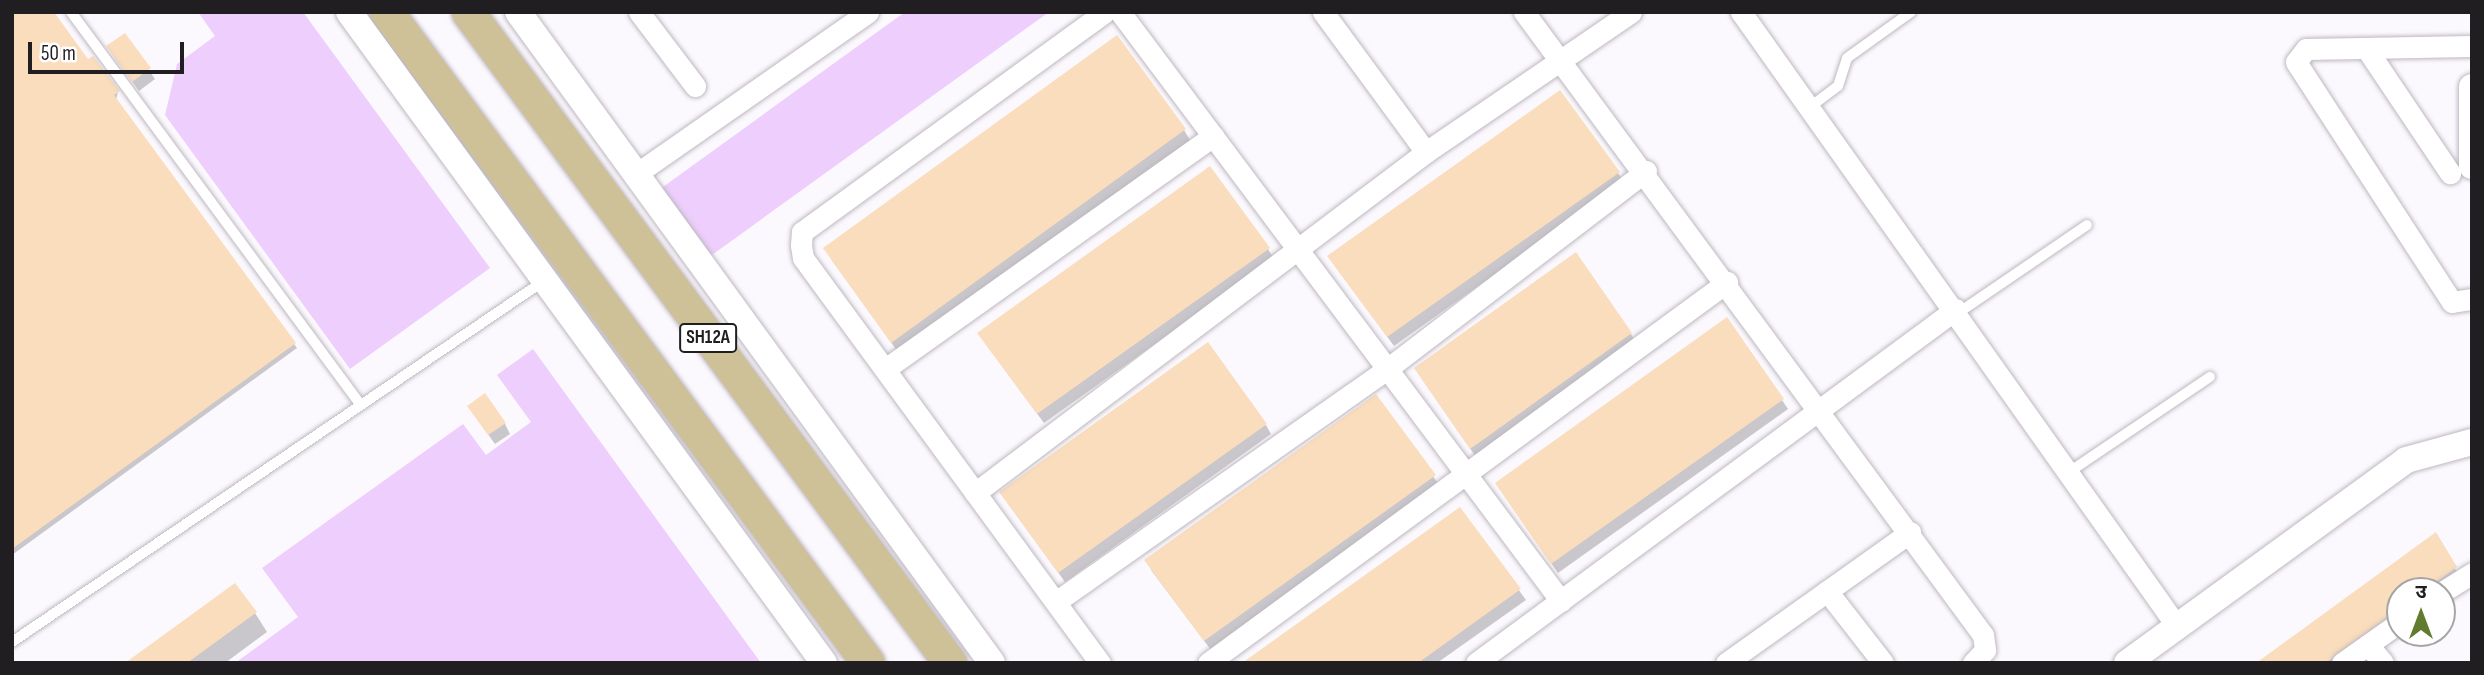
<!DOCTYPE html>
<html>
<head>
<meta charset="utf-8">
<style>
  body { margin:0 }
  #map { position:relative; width:2484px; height:675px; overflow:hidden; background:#fcf9fe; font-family:"Sofia Sans Condensed","Noto Sans Devanagari",sans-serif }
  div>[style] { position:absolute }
  .green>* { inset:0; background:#edcefd }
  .shadow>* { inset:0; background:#0003 }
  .building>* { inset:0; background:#faddbc }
  .roads { filter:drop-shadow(0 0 2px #beb8c1) drop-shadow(0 0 2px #beb8c1) }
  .service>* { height:10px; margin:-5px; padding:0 5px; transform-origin:5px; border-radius:5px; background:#fff }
  .minor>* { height:21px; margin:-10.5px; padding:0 10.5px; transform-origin:10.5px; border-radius:10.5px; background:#fff }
  .tertiary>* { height:26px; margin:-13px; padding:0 13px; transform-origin:13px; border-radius:13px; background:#fff }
  .primary>* { height:33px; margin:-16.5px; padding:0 16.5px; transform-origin:16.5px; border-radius:16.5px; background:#cec197 }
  span { translate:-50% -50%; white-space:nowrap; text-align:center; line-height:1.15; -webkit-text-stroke:7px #fff; paint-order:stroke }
  .shield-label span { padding:2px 5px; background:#fff; border:2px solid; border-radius:5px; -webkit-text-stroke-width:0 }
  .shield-label { font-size:19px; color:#201e21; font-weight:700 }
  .frame { position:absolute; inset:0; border:14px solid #201e21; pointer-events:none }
  .north { position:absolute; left:2386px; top:577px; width:70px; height:70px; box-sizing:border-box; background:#fff; border:2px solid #a6a5a6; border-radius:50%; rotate:0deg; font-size:19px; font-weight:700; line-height:28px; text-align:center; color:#201e21 }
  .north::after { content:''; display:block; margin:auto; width:24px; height:32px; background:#627c2f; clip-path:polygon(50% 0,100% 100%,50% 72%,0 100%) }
  .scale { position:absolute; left:28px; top:42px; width:156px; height:32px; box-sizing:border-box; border:4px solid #201e21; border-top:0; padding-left:9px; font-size:21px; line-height:24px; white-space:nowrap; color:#201e21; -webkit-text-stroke:5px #fff; paint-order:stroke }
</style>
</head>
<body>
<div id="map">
  <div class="green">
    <div style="clip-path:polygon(198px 12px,303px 12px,490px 268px,350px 369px,165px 115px,177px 64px,215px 36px)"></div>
    <div style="clip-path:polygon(905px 12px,1049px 12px,698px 265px,649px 197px)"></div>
    <div style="clip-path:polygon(533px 349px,761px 663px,235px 663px,298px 617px,262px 568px,463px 424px,486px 455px,531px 422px,497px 375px)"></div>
  </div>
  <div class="shadow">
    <div style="clip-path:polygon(12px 12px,88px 62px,118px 92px,116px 100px,297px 348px,12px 555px)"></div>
    <div style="clip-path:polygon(124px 35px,155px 79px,139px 91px,114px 57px)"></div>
    <div style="clip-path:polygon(1184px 130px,1190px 140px,898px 352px,831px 259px)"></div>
    <div style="clip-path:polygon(1618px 173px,1624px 182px,1394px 346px,1335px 266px)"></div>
    <div style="clip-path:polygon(1268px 249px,1274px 259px,1044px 423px,985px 343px)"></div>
    <div style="clip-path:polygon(1631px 334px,1636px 343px,1476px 457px,1422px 379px)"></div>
    <div style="clip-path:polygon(1375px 396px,1440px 486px,1211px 650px,1151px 570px)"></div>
    <div style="clip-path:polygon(1782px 400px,1788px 409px,1558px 573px,1503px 493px)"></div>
    <div style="clip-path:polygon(475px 416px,505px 424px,510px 434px,495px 444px)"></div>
    <div style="clip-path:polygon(1266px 425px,1271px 434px,1065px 582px,1007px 502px)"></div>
    <div style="clip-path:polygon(1460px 509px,1526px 600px,1437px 663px,1245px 663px)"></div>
    <div style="clip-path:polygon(2435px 535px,2466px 587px,2442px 605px,2442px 591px,2400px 591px,2404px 633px,2363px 663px,2259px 663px)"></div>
    <div style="clip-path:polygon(255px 613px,267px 632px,225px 663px,128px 663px)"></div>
  </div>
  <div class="building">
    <div style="clip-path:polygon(12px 12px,54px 12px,88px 59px,93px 56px,120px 91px,114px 95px,296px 343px,12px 549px)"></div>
    <div style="clip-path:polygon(125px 33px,151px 68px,132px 82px,106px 46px)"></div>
    <div style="clip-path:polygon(1117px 35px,1186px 129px,891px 343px,823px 248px)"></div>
    <div style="clip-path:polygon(1560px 90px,1620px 172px,1387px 337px,1327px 256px)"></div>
    <div style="clip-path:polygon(1210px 166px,1270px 248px,1037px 414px,977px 333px)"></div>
    <div style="clip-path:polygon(1576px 252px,1632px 333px,1470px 449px,1414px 368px)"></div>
    <div style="clip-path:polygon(1727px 317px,1784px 399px,1551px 564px,1495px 483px)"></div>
    <div style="clip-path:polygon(1208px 342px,1267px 424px,1058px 573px,999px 492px)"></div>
    <div style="clip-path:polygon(485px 393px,506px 423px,488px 435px,467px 406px)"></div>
    <div style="clip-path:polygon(1376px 394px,1436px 475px,1204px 641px,1144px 560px)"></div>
    <div style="clip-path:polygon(1460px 507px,1521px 589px,1475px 622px,1418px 663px,1242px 663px)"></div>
    <div style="clip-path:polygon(2436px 532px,2457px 567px,2424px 591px,2400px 591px,2400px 609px,2326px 663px,2256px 663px)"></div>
    <div style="clip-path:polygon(235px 583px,257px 612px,187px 663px,125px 663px)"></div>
  </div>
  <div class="roads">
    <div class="service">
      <div style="left:71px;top:12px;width:487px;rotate:53.6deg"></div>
      <div style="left:1810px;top:107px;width:35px;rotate:-37deg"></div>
      <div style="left:1838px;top:86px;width:29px;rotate:-72deg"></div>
      <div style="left:1847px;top:58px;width:79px;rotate:-35.7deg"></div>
      <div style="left:1958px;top:313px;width:156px;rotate:-34.3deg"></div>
      <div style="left:2069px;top:472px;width:170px;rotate:-34deg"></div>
      <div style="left:12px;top:642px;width:644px;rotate:-34.18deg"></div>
    </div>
    <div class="minor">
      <div style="left:639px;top:12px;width:93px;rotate:52.9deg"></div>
      <div style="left:1120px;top:12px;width:736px;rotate:53.18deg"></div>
      <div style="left:1323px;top:12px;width:174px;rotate:53.7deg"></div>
      <div style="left:1524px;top:12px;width:774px;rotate:53.62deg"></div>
      <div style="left:1983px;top:635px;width:15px;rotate:82deg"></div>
      <div style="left:1985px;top:650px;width:18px;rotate:133deg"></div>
      <div style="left:1741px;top:12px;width:752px;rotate:54.64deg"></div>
      <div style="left:2472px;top:46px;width:166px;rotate:179deg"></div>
      <div style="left:2306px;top:49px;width:16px;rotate:128deg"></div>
      <div style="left:2296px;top:62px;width:286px;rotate:57deg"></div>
      <div style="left:2452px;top:302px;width:20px;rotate:-9deg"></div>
      <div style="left:2366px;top:48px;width:151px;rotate:56.1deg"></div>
      <div style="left:636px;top:174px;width:283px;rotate:-34.9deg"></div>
      <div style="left:888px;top:367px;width:399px;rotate:-35.4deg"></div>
      <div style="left:975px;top:493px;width:565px;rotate:-37.09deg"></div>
      <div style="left:1426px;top:152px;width:248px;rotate:-34.3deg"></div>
      <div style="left:1827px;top:591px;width:91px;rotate:52.1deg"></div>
      <div style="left:2442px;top:592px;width:36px;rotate:-32deg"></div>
      <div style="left:1057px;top:601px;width:403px;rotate:-35.1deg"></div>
      <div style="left:1387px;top:369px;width:326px;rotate:-37.4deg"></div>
      <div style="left:2368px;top:645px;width:23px;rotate:50deg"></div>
      <div style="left:1100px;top:663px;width:502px;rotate:-126.25deg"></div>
      <div style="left:803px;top:258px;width:13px;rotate:-99deg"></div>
      <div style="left:801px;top:245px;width:13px;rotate:-86deg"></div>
      <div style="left:802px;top:232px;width:374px;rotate:-36deg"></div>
      <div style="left:1208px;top:663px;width:644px;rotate:-36.28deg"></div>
      <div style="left:1476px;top:663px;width:596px;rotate:-36.41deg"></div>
      <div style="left:1726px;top:663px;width:226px;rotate:-35.4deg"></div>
      <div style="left:2342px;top:663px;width:71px;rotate:-35.3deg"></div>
    </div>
    <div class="tertiary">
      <div style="left:349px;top:12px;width:806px;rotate:53.88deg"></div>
      <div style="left:518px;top:12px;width:805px;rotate:53.94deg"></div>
      <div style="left:2472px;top:87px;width:79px;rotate:90deg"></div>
      <div style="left:2127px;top:663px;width:345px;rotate:-36deg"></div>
      <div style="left:2406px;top:460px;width:68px;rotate:-15.3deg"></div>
    </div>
    <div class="primary">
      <div style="left:387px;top:12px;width:809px;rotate:53.54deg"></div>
      <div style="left:468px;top:12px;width:810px;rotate:53.48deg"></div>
    </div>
  </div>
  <div class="shield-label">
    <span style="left:708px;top:338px">SH12A</span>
  </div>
  <div class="frame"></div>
  <div class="north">उ</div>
  <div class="scale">50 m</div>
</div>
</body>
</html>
